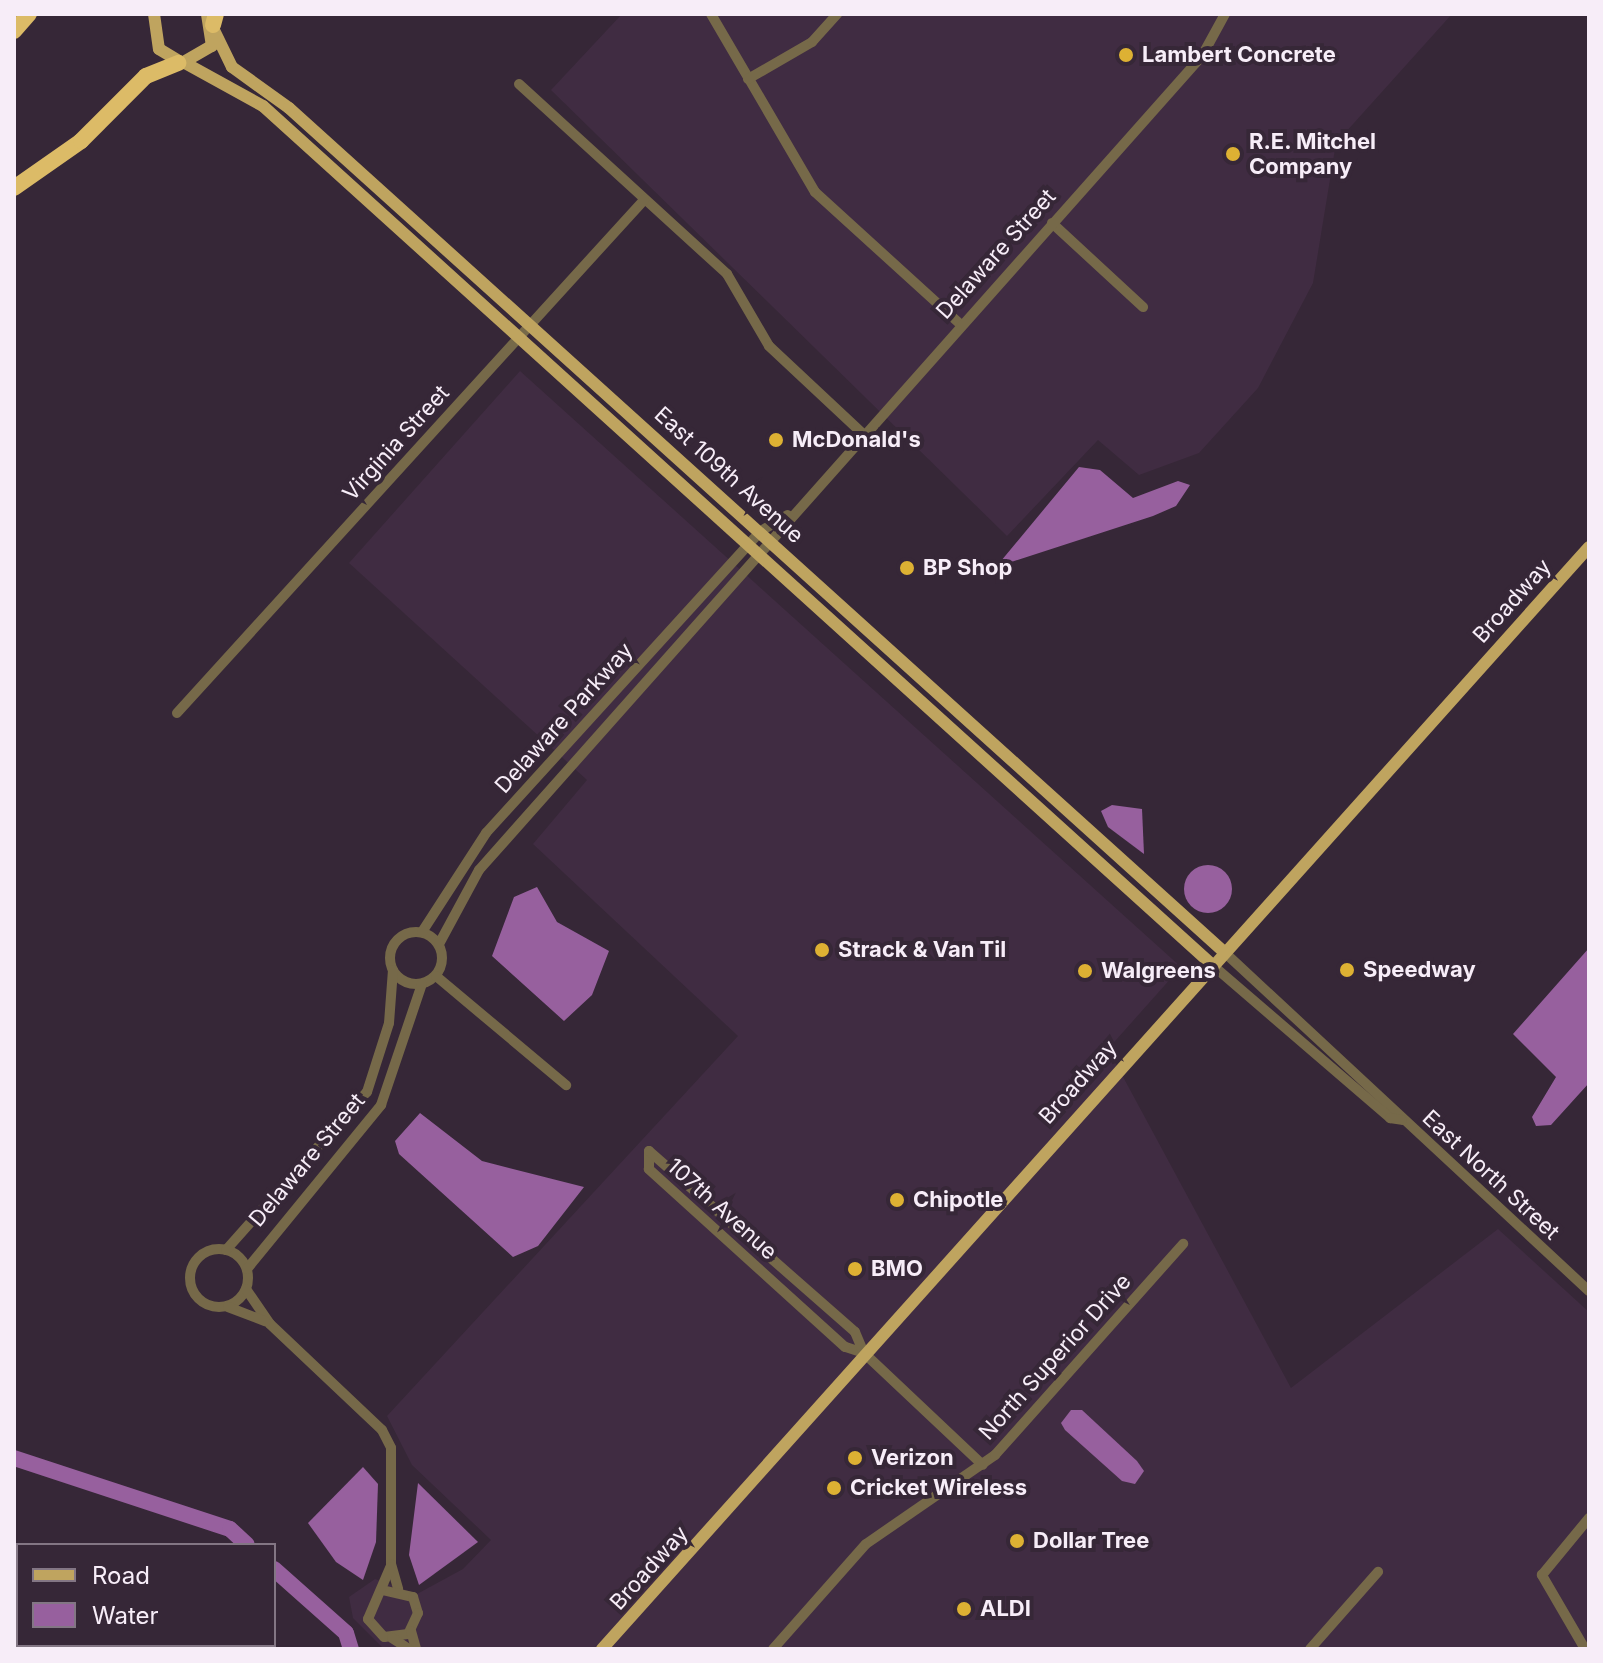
<!DOCTYPE html>
<html>
<head>
<meta charset="utf-8">
<style>
  body { margin:0 }
  #map { position:relative; width:1603px; height:1663px; overflow:hidden; background:#362737; font-family:Inter,sans-serif }
  div>[style] { position:absolute }
  .built>* { inset:0; background:#402c42 }
  .water>* { inset:0; background:#97609e }
  .round { border-radius:50% }
  .river>* { height:16px; margin:-8px; padding:0 8px; transform-origin:8px; border-radius:8px; background:#97609e }
  .minor>* { height:10px; margin:-5px; padding:0 5px; transform-origin:5px; border-radius:5px; background:#766949 }
  .minor>.ring { margin:-5px; padding:0; box-sizing:content-box; background:none; border:10px solid #766949; border-radius:50% }
  .major>* { height:12px; margin:-6px; padding:0 6px; transform-origin:6px; border-radius:6px; background:#bfa45f }
  .highway>* { height:16px; margin:-8px; padding:0 8px; transform-origin:8px; border-radius:8px; background:#dcbb67 }
  .dots>* { width:22px; height:22px; translate:-50% -50%; box-sizing:border-box; border:4px solid #362737; border-radius:50% }
  span { translate:-50% -50%; white-space:nowrap; text-align:center; line-height:1.15; -webkit-text-stroke:8px #362737; paint-order:stroke }
  .poi-label { font-size:22px; color:#f7edf8; font-weight:700 }
  .left { translate:0 -50%; text-align:left }
  .street-label { font-size:22px; color:#f7edf8 }
  .frame { position:absolute; inset:0; border:16px solid #f7edf8; pointer-events:none }
  .legend { position:absolute; left:16px; top:1543px; width:260px; height:104px; box-sizing:border-box; background:#362737; border:2px solid #837684; margin:0; padding:10px 14px; list-style:none; font-size:24px; color:#f7edf8 }
  .legend li { display:flex; align-items:center; gap:16px; height:40px }
  .legend b { width:40px; border:2px solid #837684 }
</style>
</head>
<body>
<div id="map">
  <div class="built">
    <div style="clip-path:polygon(622px 14px,1452px 14px,1336px 143px,1313px 283px,1258px 388px,1199px 453px,1139px 475px,1098px 440px,1007px 536px,551px 90px)"></div>
    <div style="clip-path:polygon(520px 371px,1181px 967px,1108px 1049px,1291px 1388px,1498px 1229px,1589px 1312px,1589px 1649px,384px 1649px,353px 1618px,349px 1597px,375px 1579px,417px 1594px,463px 1569px,491px 1540px,412px 1465px,387px 1416px,738px 1036px,533px 844px,587px 780px,349px 563px)"></div>
  </div>
  <div class="water">
    <div style="clip-path:polygon(1079px 467px,1100px 470px,1133px 498px,1178px 481px,1190px 485px,1176px 506px,1153px 516px,996px 567px)"></div>
    <div style="clip-path:polygon(1112px 805px,1142px 809px,1144px 854px,1108px 827px,1101px 811px)"></div>
    <div class="round" style="left:1184px;top:865px;width:48px;height:48px"></div>
    <div style="clip-path:polygon(537px 887px,557px 922px,609px 951px,592px 995px,564px 1021px,492px 956px,514px 897px)"></div>
    <div style="clip-path:polygon(1589px 948px,1589px 1083px,1551px 1125px,1536px 1126px,1532px 1117px,1556px 1077px,1513px 1034px)"></div>
    <div style="clip-path:polygon(420px 1113px,482px 1161px,584px 1187px,538px 1246px,513px 1257px,399px 1154px,395px 1141px)"></div>
    <div style="clip-path:polygon(1071px 1410px,1082px 1410px,1137px 1461px,1144px 1471px,1135px 1484px,1122px 1481px,1065px 1430px,1061px 1423px)"></div>
    <div style="clip-path:polygon(363px 1467px,378px 1484px,376px 1542px,363px 1580px,336px 1562px,308px 1523px)"></div>
    <div style="clip-path:polygon(418px 1483px,478px 1542px,419px 1585px,409px 1555px)"></div>
  </div>
  <div class="river">
    <div style="left:14px;top:1458px;width:227px;rotate:18.2deg"></div>
    <div style="left:230px;top:1529px;width:23px;rotate:43deg"></div>
    <div style="left:274px;top:1569px;width:96px;rotate:41.6deg"></div>
    <div style="left:346px;top:1633px;width:17px;rotate:73deg"></div>
  </div>
  <div class="minor">
    <div style="left:711px;top:14px;width:206px;rotate:59.7deg"></div>
    <div style="left:815px;top:192px;width:196px;rotate:42.3deg"></div>
    <div style="left:748px;top:79px;width:74px;rotate:-30deg"></div>
    <div style="left:812px;top:42px;width:38px;rotate:-48deg"></div>
    <div style="left:519px;top:84px;width:282px;rotate:42.4deg"></div>
    <div style="left:727px;top:274px;width:83px;rotate:59.7deg"></div>
    <div style="left:769px;top:346px;width:127px;rotate:43.1deg"></div>
    <div style="left:1052px;top:223px;width:124px;rotate:42.7deg"></div>
    <div style="left:177px;top:713px;width:694px;rotate:-47.69deg"></div>
    <div class="ring" style="left:390px;top:932px;width:42px;height:42px"></div>
    <div style="left:422px;top:932px;width:118px;rotate:-57.1deg"></div>
    <div style="left:486px;top:833px;width:408px;rotate:-47.7deg"></div>
    <div style="left:761px;top:531px;width:31px;rotate:-31deg"></div>
    <div style="left:439px;top:944px;width:84px;rotate:-61.6deg"></div>
    <div style="left:479px;top:870px;width:1089px;rotate:-48.39deg"></div>
    <div style="left:1202px;top:56px;width:48px;rotate:-61.3deg"></div>
    <div style="left:1222px;top:950px;width:501px;rotate:42.9deg"></div>
    <div style="left:1210px;top:963px;width:238px;rotate:40.7deg"></div>
    <div style="left:1390px;top:1118px;width:12px;rotate:9deg"></div>
    <div style="left:436px;top:976px;width:170px;rotate:40deg"></div>
    <div class="ring" style="left:190px;top:1249px;width:48px;height:48px"></div>
    <div style="left:226px;top:1250px;width:212px;rotate:-48.3deg"></div>
    <div style="left:367px;top:1092px;width:72px;rotate:-72.3deg"></div>
    <div style="left:389px;top:1023px;width:53px;rotate:-85.7deg"></div>
    <div style="left:247px;top:1269px;width:212px;rotate:-50.7deg"></div>
    <div style="left:381px;top:1105px;width:128px;rotate:-71.3deg"></div>
    <div style="left:246px;top:1289px;width:42px;rotate:55.6deg"></div>
    <div style="left:270px;top:1324px;width:154px;rotate:43.4deg"></div>
    <div style="left:382px;top:1430px;width:20px;rotate:63deg"></div>
    <div style="left:391px;top:1448px;width:116px;rotate:90deg"></div>
    <div style="left:391px;top:1564px;width:26px;rotate:74deg"></div>
    <div style="left:228px;top:1307px;width:40px;rotate:21deg"></div>
    <div style="left:864px;top:1353px;width:20px;rotate:-162deg"></div>
    <div style="left:845px;top:1347px;width:265px;rotate:-137.8deg"></div>
    <div style="left:649px;top:1169px;width:18px;rotate:-90deg"></div>
    <div style="left:649px;top:1151px;width:274px;rotate:41.3deg"></div>
    <div style="left:855px;top:1332px;width:23px;rotate:67deg"></div>
    <div style="left:864px;top:1353px;width:163px;rotate:43.3deg"></div>
    <div style="left:382px;top:1590px;width:32px;rotate:13deg"></div>
    <div style="left:413px;top:1597px;width:17px;rotate:73deg"></div>
    <div style="left:418px;top:1613px;width:23px;rotate:115deg"></div>
    <div style="left:408px;top:1634px;width:24px;rotate:173deg"></div>
    <div style="left:384px;top:1637px;width:24px;rotate:-132deg"></div>
    <div style="left:368px;top:1619px;width:56px;rotate:-66.7deg"></div>
    <div style="left:411px;top:1631px;width:19px;rotate:74deg"></div>
    <div style="left:392px;top:1638px;width:20px;rotate:33deg"></div>
    <div style="left:773px;top:1649px;width:140px;rotate:-48.5deg"></div>
    <div style="left:866px;top:1544px;width:157px;rotate:-34.6deg"></div>
    <div style="left:995px;top:1455px;width:283px;rotate:-48.3deg"></div>
    <div style="left:1310px;top:1649px;width:103px;rotate:-48.6deg"></div>
    <div style="left:1585px;top:1649px;width:86px;rotate:-120.2deg"></div>
    <div style="left:1542px;top:1575px;width:74px;rotate:-50.5deg"></div>
  </div>
  <div class="major">
    <div style="left:154px;top:14px;width:35px;rotate:82deg"></div>
    <div style="left:159px;top:49px;width:27px;rotate:31deg"></div>
    <div style="left:182px;top:63px;width:34px;rotate:-30deg"></div>
    <div style="left:212px;top:46px;width:32px;rotate:-99deg"></div>
    <div style="left:214px;top:30px;width:41px;rotate:64.1deg"></div>
    <div style="left:232px;top:67px;width:70px;rotate:35.7deg"></div>
    <div style="left:289px;top:108px;width:1257px;rotate:42.07deg"></div>
    <div style="left:185px;top:63px;width:89px;rotate:28.9deg"></div>
    <div style="left:263px;top:106px;width:1277px;rotate:42.14deg"></div>
    <div style="left:602px;top:1649px;width:1479px;rotate:-48.15deg"></div>
  </div>
  <div class="highway">
    <div style="left:213px;top:25px;width:11px;rotate:-75deg"></div>
    <div style="left:14px;top:31px;width:23px;rotate:-49deg"></div>
    <div style="left:14px;top:188px;width:82px;rotate:-35deg"></div>
    <div style="left:81px;top:141px;width:92px;rotate:-45deg"></div>
    <div style="left:146px;top:76px;width:35px;rotate:-22deg"></div>
  </div>
  <div class="dots">
    <div style="left:1126px;top:55px;background:#ddb133"></div>
    <div style="left:1233px;top:154px;background:#ddb133"></div>
    <div style="left:776px;top:440px;background:#ddb133"></div>
    <div style="left:907px;top:568px;background:#ddb133"></div>
    <div style="left:822px;top:950px;background:#ddb133"></div>
    <div style="left:1347px;top:970px;background:#ddb133"></div>
    <div style="left:1085px;top:971px;background:#ddb133"></div>
    <div style="left:897px;top:1200px;background:#ddb133"></div>
    <div style="left:855px;top:1269px;background:#ddb133"></div>
    <div style="left:855px;top:1458px;background:#ddb133"></div>
    <div style="left:834px;top:1488px;background:#ddb133"></div>
    <div style="left:1017px;top:1541px;background:#ddb133"></div>
    <div style="left:964px;top:1609px;background:#ddb133"></div>
  </div>
  <div class="poi-label">
    <span class="left" style="left:1142px;top:55px">Lambert Concrete</span>
    <span class="left" style="left:1249px;top:154px">R.E. Mitchel<br>Company</span>
    <span class="left" style="left:792px;top:440px">McDonald's</span>
    <span class="left" style="left:923px;top:568px">BP Shop</span>
    <span class="left" style="left:838px;top:950px">Strack &amp; Van Til</span>
    <span class="left" style="left:1363px;top:970px">Speedway</span>
    <span class="left" style="left:1101px;top:971px">Walgreens</span>
    <span class="left" style="left:913px;top:1200px">Chipotle</span>
    <span class="left" style="left:871px;top:1269px">BMO</span>
    <span class="left" style="left:871px;top:1458px">Verizon</span>
    <span class="left" style="left:850px;top:1488px">Cricket Wireless</span>
    <span class="left" style="left:1033px;top:1541px">Dollar Tree</span>
    <span class="left" style="left:980px;top:1609px">ALDI</span>
  </div>
  <div class="street-label">
    <span style="left:996px;top:254px;rotate:-48deg">Delaware Street</span>
    <span style="left:396px;top:443px;rotate:-48deg">Virginia Street</span>
    <span style="left:729px;top:475px;rotate:42deg">East 109th Avenue</span>
    <span style="left:1512px;top:601px;rotate:-48deg">Broadway</span>
    <span style="left:564px;top:718px;rotate:-48deg">Delaware Parkway</span>
    <span style="left:1078px;top:1082px;rotate:-48deg">Broadway</span>
    <span style="left:307px;top:1160px;rotate:-50deg">Delaware Street</span>
    <span style="left:1491px;top:1175px;rotate:43deg">East North Street</span>
    <span style="left:722px;top:1209px;rotate:42deg">107th Avenue</span>
    <span style="left:1055px;top:1357px;rotate:-48deg">North Superior Drive</span>
    <span style="left:649px;top:1568px;rotate:-48deg">Broadway</span>
  </div>
  <div class="frame"></div>
  <ul class="legend">
  <li><b style="height:10px;background:#bfa45f"></b>Road</li>
  <li><b style="height:22px;background:#97609e"></b>Water</li>
  </ul>
</div>
</body>
</html>
